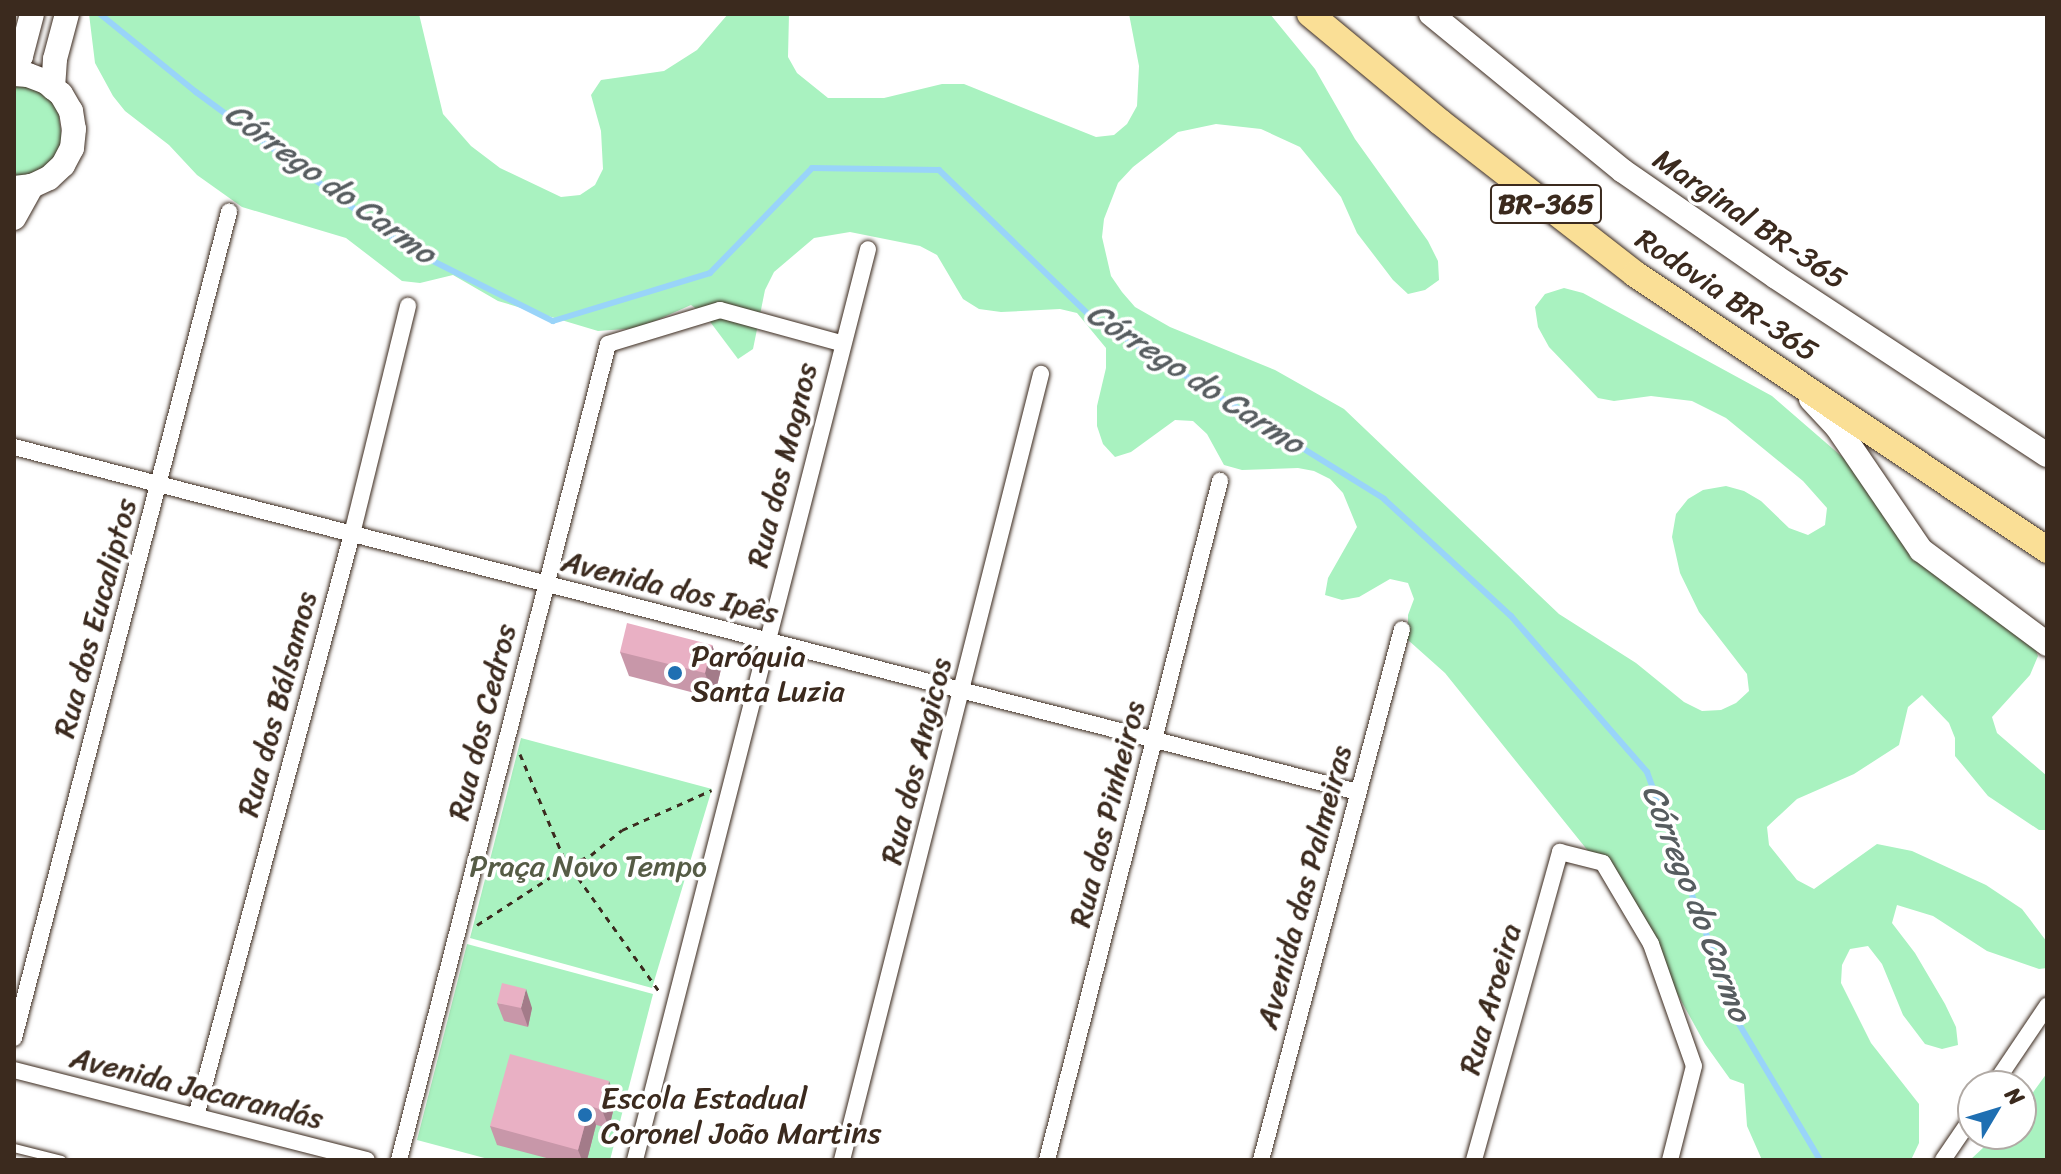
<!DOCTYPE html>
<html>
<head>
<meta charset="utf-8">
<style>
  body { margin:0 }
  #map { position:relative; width:2061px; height:1174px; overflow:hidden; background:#fff; font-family:Sriracha,sans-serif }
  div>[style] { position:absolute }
  .green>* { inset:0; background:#a9f2c0 }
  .stream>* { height:6px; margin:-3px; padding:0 3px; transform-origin:3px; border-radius:3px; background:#99d4f9 }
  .path>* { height:3px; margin-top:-1.5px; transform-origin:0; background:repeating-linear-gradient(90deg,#3b2a1e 0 6px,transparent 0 12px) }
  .roads { filter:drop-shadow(0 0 2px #3b2a1e) drop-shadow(0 0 2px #3b2a1e) }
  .lane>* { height:8px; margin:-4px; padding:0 4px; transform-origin:4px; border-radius:4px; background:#fff }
  .street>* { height:16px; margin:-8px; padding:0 8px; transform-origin:8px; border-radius:8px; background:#fff }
  .secondary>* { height:24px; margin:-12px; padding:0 12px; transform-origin:12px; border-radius:12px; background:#fff }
  .primary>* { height:26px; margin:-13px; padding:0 13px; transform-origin:13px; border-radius:13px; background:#fadf96 }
  .wall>* { inset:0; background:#c897a9 }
  .shaded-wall>* { inset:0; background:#a37b89 }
  .building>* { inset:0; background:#e9b0c4 }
  .dots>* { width:22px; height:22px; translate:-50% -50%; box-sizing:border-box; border:4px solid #fff; border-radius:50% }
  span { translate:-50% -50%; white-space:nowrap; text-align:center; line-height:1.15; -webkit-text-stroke:7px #fff; paint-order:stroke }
  .shield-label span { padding:2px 6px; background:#fff; border:2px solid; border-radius:6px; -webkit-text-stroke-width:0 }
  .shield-label { font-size:28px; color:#3b2a1e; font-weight:700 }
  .street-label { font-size:30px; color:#3b2a1e }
  .poi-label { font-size:30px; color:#3b2a1e }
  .left { translate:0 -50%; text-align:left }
  .park-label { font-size:30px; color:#565c46 }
  .water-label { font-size:32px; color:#575d60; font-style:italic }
  .frame { position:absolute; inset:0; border:16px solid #3b2a1e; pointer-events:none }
  .north { position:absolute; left:1957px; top:1070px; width:80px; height:80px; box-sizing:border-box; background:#fff; border:2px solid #b1aaa5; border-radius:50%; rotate:52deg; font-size:22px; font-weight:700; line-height:32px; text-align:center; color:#3b2a1e }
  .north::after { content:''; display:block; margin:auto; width:28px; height:36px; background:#1f6fb2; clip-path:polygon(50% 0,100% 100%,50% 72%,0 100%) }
</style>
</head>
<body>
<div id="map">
  <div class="green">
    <div style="clip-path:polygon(89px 14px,419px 14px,443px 114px,471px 146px,500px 168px,561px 197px,580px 195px,595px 185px,603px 169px,601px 131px,591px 95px,601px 80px,664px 71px,697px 50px,728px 14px,789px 14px,788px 57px,797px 73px,828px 98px,884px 98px,942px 84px,964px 84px,1096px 137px,1114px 135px,1127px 124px,1137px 106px,1139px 66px,1129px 14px,1270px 14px,1315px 69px,1355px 139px,1428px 241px,1438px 261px,1439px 280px,1425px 290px,1408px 294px,1393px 280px,1357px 233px,1341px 197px,1300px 147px,1261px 129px,1216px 124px,1178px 132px,1133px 167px,1118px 183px,1104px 219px,1102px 237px,1111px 276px,1122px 292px,1135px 307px,1170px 327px,1275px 370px,1344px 409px,1559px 614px,1636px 663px,1684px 702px,1702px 711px,1721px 710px,1736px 703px,1749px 691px,1747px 674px,1699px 612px,1680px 573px,1672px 537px,1676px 514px,1688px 499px,1703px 490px,1726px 486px,1744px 491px,1761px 501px,1789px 528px,1808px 535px,1825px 525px,1827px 508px,1803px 481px,1726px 418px,1692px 401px,1651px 396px,1614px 401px,1598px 398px,1549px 347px,1538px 327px,1535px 307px,1545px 294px,1564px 288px,1583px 293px,1772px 396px,1847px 461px,1913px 542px,2031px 638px,2038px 656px,2030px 675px,1992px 717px,1997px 733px,2047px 776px,2047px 830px,2039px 830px,1988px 796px,1955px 756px,1955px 738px,1949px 723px,1922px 695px,1908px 707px,1899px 745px,1854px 774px,1797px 799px,1767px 827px,1769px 845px,1797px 880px,1814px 889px,1877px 844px,1912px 851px,1986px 885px,2022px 909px,2047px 942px,2047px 968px,2039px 969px,1987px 951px,1933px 916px,1897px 905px,1892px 923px,1915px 953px,1945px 1004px,1956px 1027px,1958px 1045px,1942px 1049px,1925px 1044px,1903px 1015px,1882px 964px,1868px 946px,1850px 949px,1842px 965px,1841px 983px,1871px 1043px,1919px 1104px,1919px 1143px,1911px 1160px,1762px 1160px,1747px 1126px,1744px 1084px,1730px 1079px,1705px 1044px,1621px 892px,1445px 673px,1408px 640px,1408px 615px,1414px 599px,1408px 583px,1390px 579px,1359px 597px,1342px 600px,1325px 595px,1328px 578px,1357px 527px,1343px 493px,1330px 479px,1314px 471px,1298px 468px,1242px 470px,1224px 465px,1207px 434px,1193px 421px,1175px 420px,1131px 452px,1115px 457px,1103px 444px,1097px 426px,1097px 406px,1106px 368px,1106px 348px,1077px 313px,1060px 309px,1001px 312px,979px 309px,963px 299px,937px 255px,920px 246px,850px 232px,814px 238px,774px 272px,765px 290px,753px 349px,738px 359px,705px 315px,691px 305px,639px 328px,598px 331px,498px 301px,453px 275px,420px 283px,402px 281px,346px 238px,242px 207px,197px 175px,169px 145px,125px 111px,113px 96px,95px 63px)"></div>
    <div style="clip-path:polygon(14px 83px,44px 93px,58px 109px,62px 141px,54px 160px,38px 174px,14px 178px)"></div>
    <div style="clip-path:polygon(521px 738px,712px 789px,652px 988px,470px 938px)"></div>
    <div style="clip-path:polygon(467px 944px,653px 994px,610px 1160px,492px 1160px,417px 1140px)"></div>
    <div style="clip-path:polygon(2047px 1073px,2047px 1160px,1970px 1160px,1998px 1134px,2021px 1134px,2021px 1109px)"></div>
  </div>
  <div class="stream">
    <div style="left:100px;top:14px;width:124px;rotate:39.1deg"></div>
    <div style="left:196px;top:92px;width:265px;rotate:36.4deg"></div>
    <div style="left:409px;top:249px;width:161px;rotate:26.6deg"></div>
    <div style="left:553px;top:321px;width:164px;rotate:-17deg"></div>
    <div style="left:710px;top:273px;width:146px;rotate:-45.8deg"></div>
    <div style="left:812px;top:168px;width:127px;rotate:0.9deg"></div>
    <div style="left:939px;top:170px;width:211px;rotate:44deg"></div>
    <div style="left:1091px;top:317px;width:345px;rotate:31.8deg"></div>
    <div style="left:1384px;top:499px;width:173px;rotate:42.7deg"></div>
    <div style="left:1511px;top:616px;width:207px;rotate:48.9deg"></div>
    <div style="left:1647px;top:772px;width:268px;rotate:69.9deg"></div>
    <div style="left:1739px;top:1024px;width:158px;rotate:59.2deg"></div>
  </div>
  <div class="path">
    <div style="left:520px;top:754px;width:113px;rotate:67.1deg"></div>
    <div style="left:564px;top:858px;width:167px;rotate:54.5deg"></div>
    <div style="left:477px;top:925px;width:110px;rotate:-33.1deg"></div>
    <div style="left:569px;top:865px;width:24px;rotate:-24deg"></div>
    <div style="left:591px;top:855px;width:40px;rotate:-39deg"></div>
    <div style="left:622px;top:830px;width:98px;rotate:-24deg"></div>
  </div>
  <div class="roads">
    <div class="lane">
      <div style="left:14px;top:1148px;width:49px;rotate:14deg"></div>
    </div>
    <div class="street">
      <div style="left:14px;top:447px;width:1388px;rotate:14.4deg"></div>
      <div style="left:14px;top:1038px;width:854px;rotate:-75.41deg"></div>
      <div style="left:14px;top:1070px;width:364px;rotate:14.3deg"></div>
      <div style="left:1993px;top:1086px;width:97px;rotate:-56deg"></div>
      <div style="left:196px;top:1116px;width:603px;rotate:-75deg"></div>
      <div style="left:352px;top:534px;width:235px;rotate:-76.2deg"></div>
      <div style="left:399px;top:1160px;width:842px;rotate:-75.63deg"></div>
      <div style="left:608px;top:344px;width:117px;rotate:-16.9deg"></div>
      <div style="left:720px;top:310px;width:125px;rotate:15.3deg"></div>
      <div style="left:635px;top:1160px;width:940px;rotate:-75.65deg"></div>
      <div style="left:842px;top:1160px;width:811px;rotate:-75.79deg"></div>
      <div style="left:1047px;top:1160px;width:701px;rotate:-75.71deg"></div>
      <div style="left:1261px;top:1160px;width:549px;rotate:-75.13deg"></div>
      <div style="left:1474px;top:1160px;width:320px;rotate:-74.4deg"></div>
      <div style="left:1560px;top:852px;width:44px;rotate:14.3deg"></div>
      <div style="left:1603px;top:863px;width:94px;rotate:59.3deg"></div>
      <div style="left:1651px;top:944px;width:129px;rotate:70.6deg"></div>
      <div style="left:1694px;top:1066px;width:97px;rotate:104.3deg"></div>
      <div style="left:1943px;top:1160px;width:53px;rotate:-55.7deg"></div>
    </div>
    <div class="secondary">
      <div style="left:1431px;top:14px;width:248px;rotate:39.3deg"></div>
      <div style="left:1623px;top:171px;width:186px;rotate:34.7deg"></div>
      <div style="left:1776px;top:277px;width:324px;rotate:33.3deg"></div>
      <div style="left:14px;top:63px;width:10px;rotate:-45deg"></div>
      <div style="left:21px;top:56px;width:43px;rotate:-75.3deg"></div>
      <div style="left:14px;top:74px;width:14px;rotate:4deg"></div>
      <div style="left:28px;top:75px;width:19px;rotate:21deg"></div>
      <div style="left:46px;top:82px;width:19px;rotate:39deg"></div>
      <div style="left:61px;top:94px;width:20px;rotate:60deg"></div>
      <div style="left:71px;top:111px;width:18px;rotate:81deg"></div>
      <div style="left:74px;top:129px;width:19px;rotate:96deg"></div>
      <div style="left:72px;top:148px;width:19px;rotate:118deg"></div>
      <div style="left:63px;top:165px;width:19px;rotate:137deg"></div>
      <div style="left:49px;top:178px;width:19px;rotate:155deg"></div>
      <div style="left:32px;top:186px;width:18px;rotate:174deg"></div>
      <div style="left:53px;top:88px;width:29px;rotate:-86deg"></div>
      <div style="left:55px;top:59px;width:47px;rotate:-75.1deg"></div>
      <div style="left:14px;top:218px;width:37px;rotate:-61deg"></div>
      <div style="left:1811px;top:399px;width:38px;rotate:47deg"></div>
      <div style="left:1837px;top:427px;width:149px;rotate:55.7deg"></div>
      <div style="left:1921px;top:550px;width:157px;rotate:36.7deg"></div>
    </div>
    <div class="primary">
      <div style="left:1310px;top:14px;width:169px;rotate:39.7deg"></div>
      <div style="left:1440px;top:122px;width:247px;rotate:37.9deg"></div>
      <div style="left:1635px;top:274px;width:496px;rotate:33.8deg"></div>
    </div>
  </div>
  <div class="wall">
    <div style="clip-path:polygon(712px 645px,721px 669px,714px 698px,629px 676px,620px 652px)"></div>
    <div style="clip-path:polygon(497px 1003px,532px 1008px,528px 1027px,504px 1021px)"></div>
    <div style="clip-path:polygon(616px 1099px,609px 1128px,596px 1125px,587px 1160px,554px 1160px,497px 1145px,490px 1126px)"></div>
  </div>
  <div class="shaded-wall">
    <div style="clip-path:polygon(712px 645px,721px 669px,714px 698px,705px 673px)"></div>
    <div style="clip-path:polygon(526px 989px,532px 1008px,528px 1027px,521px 1008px)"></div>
    <div style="clip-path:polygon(609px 1081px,616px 1099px,609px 1128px,602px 1110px)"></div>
    <div style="clip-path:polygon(590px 1106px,596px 1125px,587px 1160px,582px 1160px,578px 1150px)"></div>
  </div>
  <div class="building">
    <div style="clip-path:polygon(627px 623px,712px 645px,705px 673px,620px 652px)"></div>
    <div style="clip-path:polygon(502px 983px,526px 989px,521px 1008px,497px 1003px)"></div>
    <div style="clip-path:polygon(510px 1054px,609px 1081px,602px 1110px,590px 1106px,578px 1150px,490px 1126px)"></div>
  </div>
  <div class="dots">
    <div style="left:675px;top:673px;background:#1f6fb2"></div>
    <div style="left:585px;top:1115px;background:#1f6fb2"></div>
  </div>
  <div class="shield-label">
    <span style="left:1546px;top:204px">BR-365</span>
  </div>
  <div class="street-label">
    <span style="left:1750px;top:219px;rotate:34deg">Marginal BR-365</span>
    <span style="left:1727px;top:295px;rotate:34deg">Rodovia BR-365</span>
    <span style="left:782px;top:465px;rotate:-76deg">Rua dos Mognos</span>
    <span style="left:670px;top:587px;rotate:14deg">Avenida dos Ipês</span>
    <span style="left:95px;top:618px;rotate:-75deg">Rua dos Eucaliptos</span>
    <span style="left:277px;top:704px;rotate:-75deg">Rua dos Bálsamos</span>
    <span style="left:482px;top:722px;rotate:-76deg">Rua dos Cedros</span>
    <span style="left:916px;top:761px;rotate:-76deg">Rua dos Angicos</span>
    <span style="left:1107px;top:814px;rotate:-76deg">Rua dos Pinheiros</span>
    <span style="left:1304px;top:887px;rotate:-75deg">Avenida das Palmeiras</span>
    <span style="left:1490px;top:999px;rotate:-74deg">Rua Aroeira</span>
    <span style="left:197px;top:1088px;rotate:14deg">Avenida Jacarandás</span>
  </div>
  <div class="poi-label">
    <span class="left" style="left:691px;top:673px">Paróquia<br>Santa Luzia</span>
    <span class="left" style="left:601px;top:1115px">Escola Estadual<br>Coronel João Martins</span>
  </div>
  <div class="park-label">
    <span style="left:588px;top:866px">Praça Novo Tempo</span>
  </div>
  <div class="water-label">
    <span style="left:330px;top:184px;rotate:36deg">Córrego do Carmo</span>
    <span style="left:1195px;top:379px;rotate:33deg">Córrego do Carmo</span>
    <span style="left:1696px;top:903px;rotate:69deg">Córrego do Carmo</span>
  </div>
  <div class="frame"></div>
  <div class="north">N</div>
</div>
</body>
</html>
